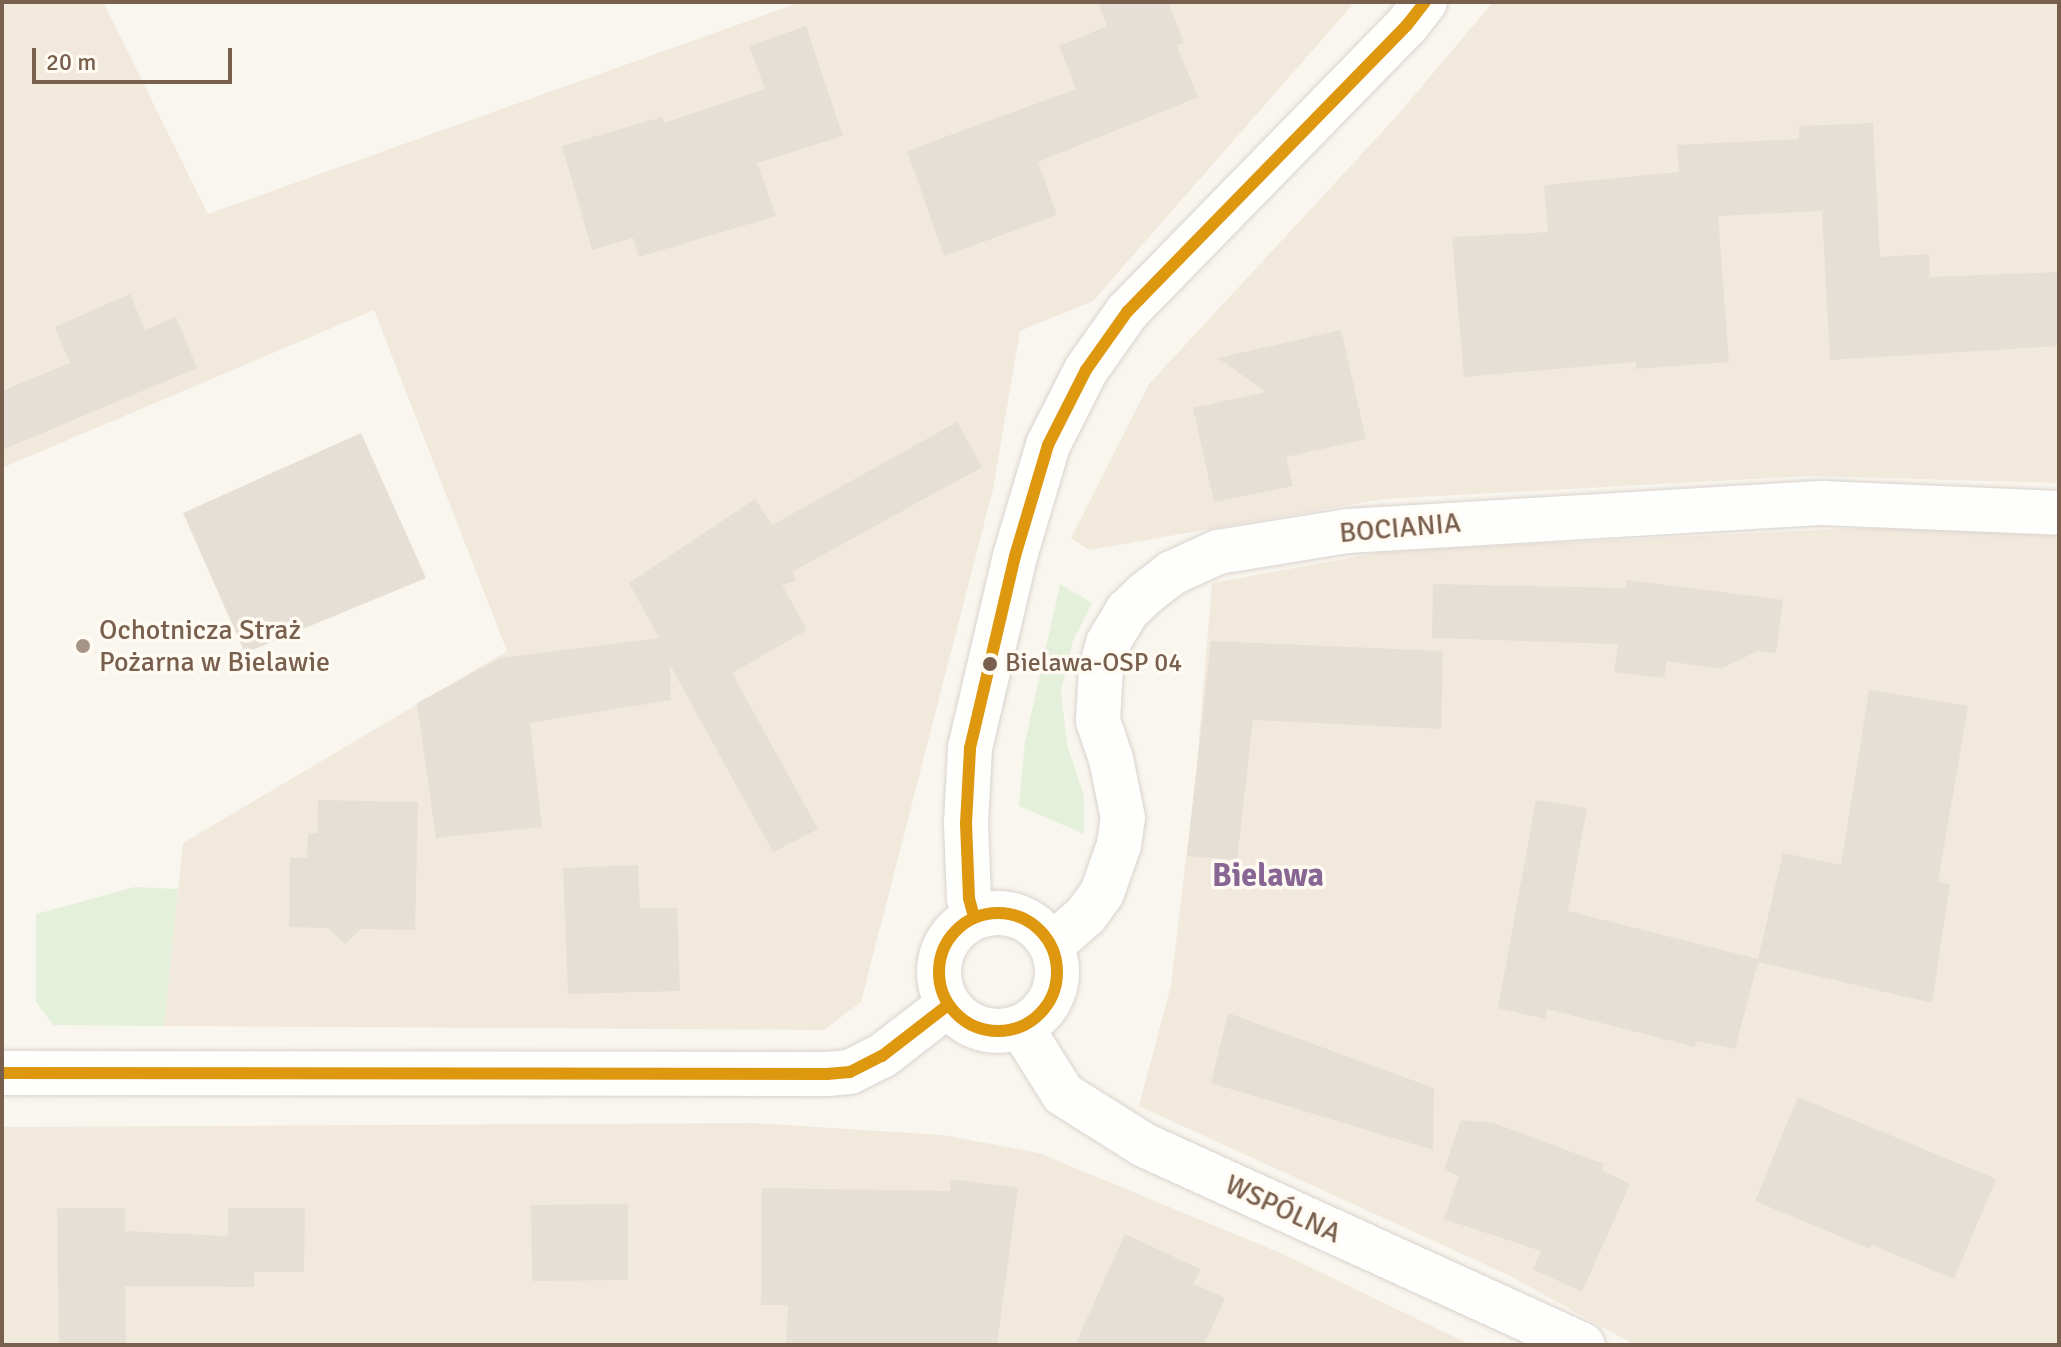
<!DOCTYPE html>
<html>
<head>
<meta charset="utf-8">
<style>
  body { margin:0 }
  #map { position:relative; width:2061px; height:1347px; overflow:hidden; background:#f9f6ef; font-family:Signika,sans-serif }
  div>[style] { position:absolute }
  .residential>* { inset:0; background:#f2e9dd }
  .green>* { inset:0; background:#e5f0da }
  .building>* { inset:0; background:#e6dfd6 }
  .roads { filter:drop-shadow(0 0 2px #d9d3cd) drop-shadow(0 0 2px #d9d3cd) }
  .minor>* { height:44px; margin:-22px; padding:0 22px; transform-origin:22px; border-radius:22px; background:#fefefd }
  .tertiary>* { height:44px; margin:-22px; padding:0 22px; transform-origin:22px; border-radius:22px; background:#fefefd }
  .tertiary>.ring { margin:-22px; padding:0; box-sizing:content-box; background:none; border:44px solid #fefefd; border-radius:50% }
  .bus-1>* { height:12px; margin:-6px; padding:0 6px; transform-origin:6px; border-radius:6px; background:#de980f }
  .bus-1>.ring { margin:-6px; padding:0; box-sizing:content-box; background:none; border:12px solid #de980f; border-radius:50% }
  .dots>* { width:22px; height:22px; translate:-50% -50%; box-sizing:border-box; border:4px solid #fffaf2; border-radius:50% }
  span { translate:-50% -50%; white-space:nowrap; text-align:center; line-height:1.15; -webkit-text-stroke:7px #fffaf2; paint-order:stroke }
  .bus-label { font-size:26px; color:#795f4d }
  .left { translate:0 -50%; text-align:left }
  .street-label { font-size:28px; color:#795f4d }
  .poi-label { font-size:28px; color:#795f4d }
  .quarter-label { font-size:32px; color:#876694; font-weight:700 }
  .frame { position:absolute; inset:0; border:4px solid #795f4d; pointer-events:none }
  .scale { position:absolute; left:32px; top:48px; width:200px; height:36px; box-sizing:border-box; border:4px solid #795f4d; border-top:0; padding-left:10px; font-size:24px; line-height:28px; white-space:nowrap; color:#795f4d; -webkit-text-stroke:6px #fffaf2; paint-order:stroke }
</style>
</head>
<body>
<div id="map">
  <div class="residential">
    <div style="clip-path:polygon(2px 2px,103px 2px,208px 214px,801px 2px,1355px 2px,1093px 301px,1020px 331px,993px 489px,861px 1002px,824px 1030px,164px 1026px,183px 843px,507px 651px,374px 310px,2px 468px)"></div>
    <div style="clip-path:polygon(1493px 2px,2059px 2px,2059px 483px,1810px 476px,1384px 499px,1089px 550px,1071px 538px,1149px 384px,1395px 118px)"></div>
    <div style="clip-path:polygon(1861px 528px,2059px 530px,2059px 1345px,1635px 1345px,1510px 1276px,1139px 1106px,1171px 985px,1197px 764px,1212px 583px,1387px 551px)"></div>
    <div style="clip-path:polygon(753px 1123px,942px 1135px,1039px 1153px,1285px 1255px,1471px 1345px,2px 1345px,2px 1127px)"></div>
  </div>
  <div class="green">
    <div style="clip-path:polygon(1060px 584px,1092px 603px,1073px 641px,1061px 692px,1067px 744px,1084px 796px,1084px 834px,1019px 806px,1025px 742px)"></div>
    <div style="clip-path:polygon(135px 887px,178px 889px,164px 1026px,53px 1025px,36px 1002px,36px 914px)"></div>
  </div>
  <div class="building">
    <div style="clip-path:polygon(1098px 2px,1168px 2px,1184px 43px,1177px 46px,1198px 97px,1038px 162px,1057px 215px,944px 256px,907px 151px,1076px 89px,1059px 46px,1107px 26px)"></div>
    <div style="clip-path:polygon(806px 26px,843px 136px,757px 163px,776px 216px,639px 257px,633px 238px,592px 250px,562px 146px,662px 117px,664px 123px,765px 89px,749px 46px)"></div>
    <div style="clip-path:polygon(1873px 123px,1880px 257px,1929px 254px,1930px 277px,2059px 272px,2059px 346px,1830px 360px,1822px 211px,1718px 216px,1729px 362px,1636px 369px,1636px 362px,1464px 377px,1452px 237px,1548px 232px,1544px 185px,1679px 172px,1677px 145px,1799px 139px,1799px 126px)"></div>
    <div style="clip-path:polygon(130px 294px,145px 330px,176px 317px,197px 368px,2px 450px,2px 391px,70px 363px,55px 327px)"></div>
    <div style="clip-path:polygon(1341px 330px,1366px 439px,1286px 457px,1293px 486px,1214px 502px,1193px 408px,1266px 392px,1218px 358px)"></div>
    <div style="clip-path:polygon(957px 422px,982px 467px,792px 572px,796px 581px,782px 585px,807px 630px,732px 673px,818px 829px,773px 852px,670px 665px,671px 700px,530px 723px,542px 827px,436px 838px,417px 703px,500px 658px,659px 638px,629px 583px,755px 499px,772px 525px)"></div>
    <div style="clip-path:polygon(361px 433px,426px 578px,245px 653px,183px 513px)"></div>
    <div style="clip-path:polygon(1627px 580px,1783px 600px,1776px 653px,1758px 651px,1720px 669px,1667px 661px,1664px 678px,1614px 672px,1618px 644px,1432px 638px,1433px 584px,1626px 588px)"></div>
    <div style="clip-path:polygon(1211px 641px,1443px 651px,1441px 729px,1253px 720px,1237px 860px,1187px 856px)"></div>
    <div style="clip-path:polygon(1869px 690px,1968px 706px,1938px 882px,1950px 884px,1932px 1003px,1758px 962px,1735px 1049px,1696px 1041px,1695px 1047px,1547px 1009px,1545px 1019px,1498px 1008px,1536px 800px,1587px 808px,1568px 911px,1758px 959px,1783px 853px,1841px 865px)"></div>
    <div style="clip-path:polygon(318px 800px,418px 802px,415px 930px,361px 929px,345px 944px,328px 928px,289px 927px,290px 858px,307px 858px,308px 833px,317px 833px)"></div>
    <div style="clip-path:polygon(638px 865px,640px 908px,677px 908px,680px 991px,568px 994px,563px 868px)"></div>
    <div style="clip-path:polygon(1228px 1013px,1434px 1088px,1433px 1150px,1211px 1083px)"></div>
    <div style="clip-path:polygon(1798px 1097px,1996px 1179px,1954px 1279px,1872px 1245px,1870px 1249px,1755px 1201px)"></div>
    <div style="clip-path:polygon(1461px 1120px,1494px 1123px,1604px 1164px,1602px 1170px,1630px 1184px,1582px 1292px,1533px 1269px,1541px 1251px,1444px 1219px,1459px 1176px,1444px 1170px)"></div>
    <div style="clip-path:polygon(951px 1179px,1018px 1188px,997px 1345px,786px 1345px,788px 1305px,761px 1305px,762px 1188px,950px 1191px)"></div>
    <div style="clip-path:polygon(628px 1204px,628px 1280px,532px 1281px,531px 1205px)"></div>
    <div style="clip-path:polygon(57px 1208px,125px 1208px,125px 1231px,228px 1236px,228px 1208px,305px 1208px,304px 1272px,254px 1272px,254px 1287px,125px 1286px,126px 1345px,59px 1345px)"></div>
    <div style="clip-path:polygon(1125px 1234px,1200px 1269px,1194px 1284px,1225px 1298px,1204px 1345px,1075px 1345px)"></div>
  </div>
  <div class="roads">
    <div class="minor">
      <div style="left:1052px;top:945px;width:45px;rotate:-41.4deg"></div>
      <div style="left:1086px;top:915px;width:27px;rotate:-54deg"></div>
      <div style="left:1102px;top:893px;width:51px;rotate:-70.5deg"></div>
      <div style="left:1119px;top:845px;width:27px;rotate:-82deg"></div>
      <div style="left:1123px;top:818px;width:60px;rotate:-101.5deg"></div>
      <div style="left:1111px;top:759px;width:40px;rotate:-108.9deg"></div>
      <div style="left:1098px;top:721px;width:53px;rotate:-86.8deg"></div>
      <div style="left:1101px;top:668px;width:26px;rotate:-74deg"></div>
      <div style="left:1108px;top:643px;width:37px;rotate:-59deg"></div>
      <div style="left:1127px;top:611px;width:25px;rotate:-43deg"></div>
      <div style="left:1145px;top:594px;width:34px;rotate:-38deg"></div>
      <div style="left:1172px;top:573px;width:51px;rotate:-24.5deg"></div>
      <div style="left:1218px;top:552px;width:132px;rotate:-9.2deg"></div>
      <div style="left:1348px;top:531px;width:476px;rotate:-3.4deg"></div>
      <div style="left:1823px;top:503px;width:236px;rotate:2.4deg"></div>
      <div style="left:1021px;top:1027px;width:79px;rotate:57.9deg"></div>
      <div style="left:1063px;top:1094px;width:96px;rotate:32.2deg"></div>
      <div style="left:1144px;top:1145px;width:482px;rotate:24.5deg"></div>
    </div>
    <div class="tertiary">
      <div class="ring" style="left:939px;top:913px;width:74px;height:74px"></div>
      <div style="left:974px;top:917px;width:20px;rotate:-105deg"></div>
      <div style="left:969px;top:898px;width:75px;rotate:-92.3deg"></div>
      <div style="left:966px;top:823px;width:75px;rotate:-86.9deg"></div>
      <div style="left:970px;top:748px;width:197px;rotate:-76.8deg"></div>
      <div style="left:1015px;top:556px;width:116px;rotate:-73.4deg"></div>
      <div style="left:1048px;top:445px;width:84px;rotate:-63.1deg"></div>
      <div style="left:1086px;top:370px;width:71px;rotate:-54.7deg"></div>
      <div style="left:1127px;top:312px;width:401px;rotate:-45.7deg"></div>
      <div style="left:1407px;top:25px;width:29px;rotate:-52deg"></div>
      <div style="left:2px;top:1073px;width:825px;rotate:0.07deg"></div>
      <div style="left:827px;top:1074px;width:23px;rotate:-5deg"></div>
      <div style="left:850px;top:1072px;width:36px;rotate:-27deg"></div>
      <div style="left:882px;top:1056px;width:83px;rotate:-37.7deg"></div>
    </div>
  </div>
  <div class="bus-1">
    <div class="ring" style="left:939px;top:913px;width:106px;height:106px"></div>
    <div style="left:974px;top:917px;width:20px;rotate:-105deg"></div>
    <div style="left:969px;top:898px;width:75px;rotate:-92.3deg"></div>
    <div style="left:966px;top:823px;width:75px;rotate:-86.9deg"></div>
    <div style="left:970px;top:748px;width:197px;rotate:-76.8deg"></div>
    <div style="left:1015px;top:556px;width:116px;rotate:-73.4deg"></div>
    <div style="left:1048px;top:445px;width:84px;rotate:-63.1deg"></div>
    <div style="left:1086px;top:370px;width:71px;rotate:-54.7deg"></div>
    <div style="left:1127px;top:312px;width:401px;rotate:-45.7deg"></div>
    <div style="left:1407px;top:25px;width:29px;rotate:-52deg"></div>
    <div style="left:2px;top:1073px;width:825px;rotate:0.07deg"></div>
    <div style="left:827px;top:1074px;width:23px;rotate:-5deg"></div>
    <div style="left:850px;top:1072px;width:36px;rotate:-27deg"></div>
    <div style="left:882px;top:1056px;width:83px;rotate:-37.7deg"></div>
  </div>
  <div class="dots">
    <div style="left:83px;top:646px;background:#a69486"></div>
    <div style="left:990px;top:664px;background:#795f4d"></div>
  </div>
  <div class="bus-label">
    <span class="left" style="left:1005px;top:664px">Bielawa-OSP 04</span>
  </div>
  <div class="street-label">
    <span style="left:1400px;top:528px;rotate:-5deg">BOCIANIA</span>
    <span style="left:1283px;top:1209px;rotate:25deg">WSPÓLNA</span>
  </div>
  <div class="poi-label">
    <span class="left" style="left:99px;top:646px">Ochotnicza Straż<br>Pożarna w Bielawie</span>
  </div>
  <div class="quarter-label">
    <span style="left:1268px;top:876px">Bielawa</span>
  </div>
  <div class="frame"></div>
  <div class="scale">20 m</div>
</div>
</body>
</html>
